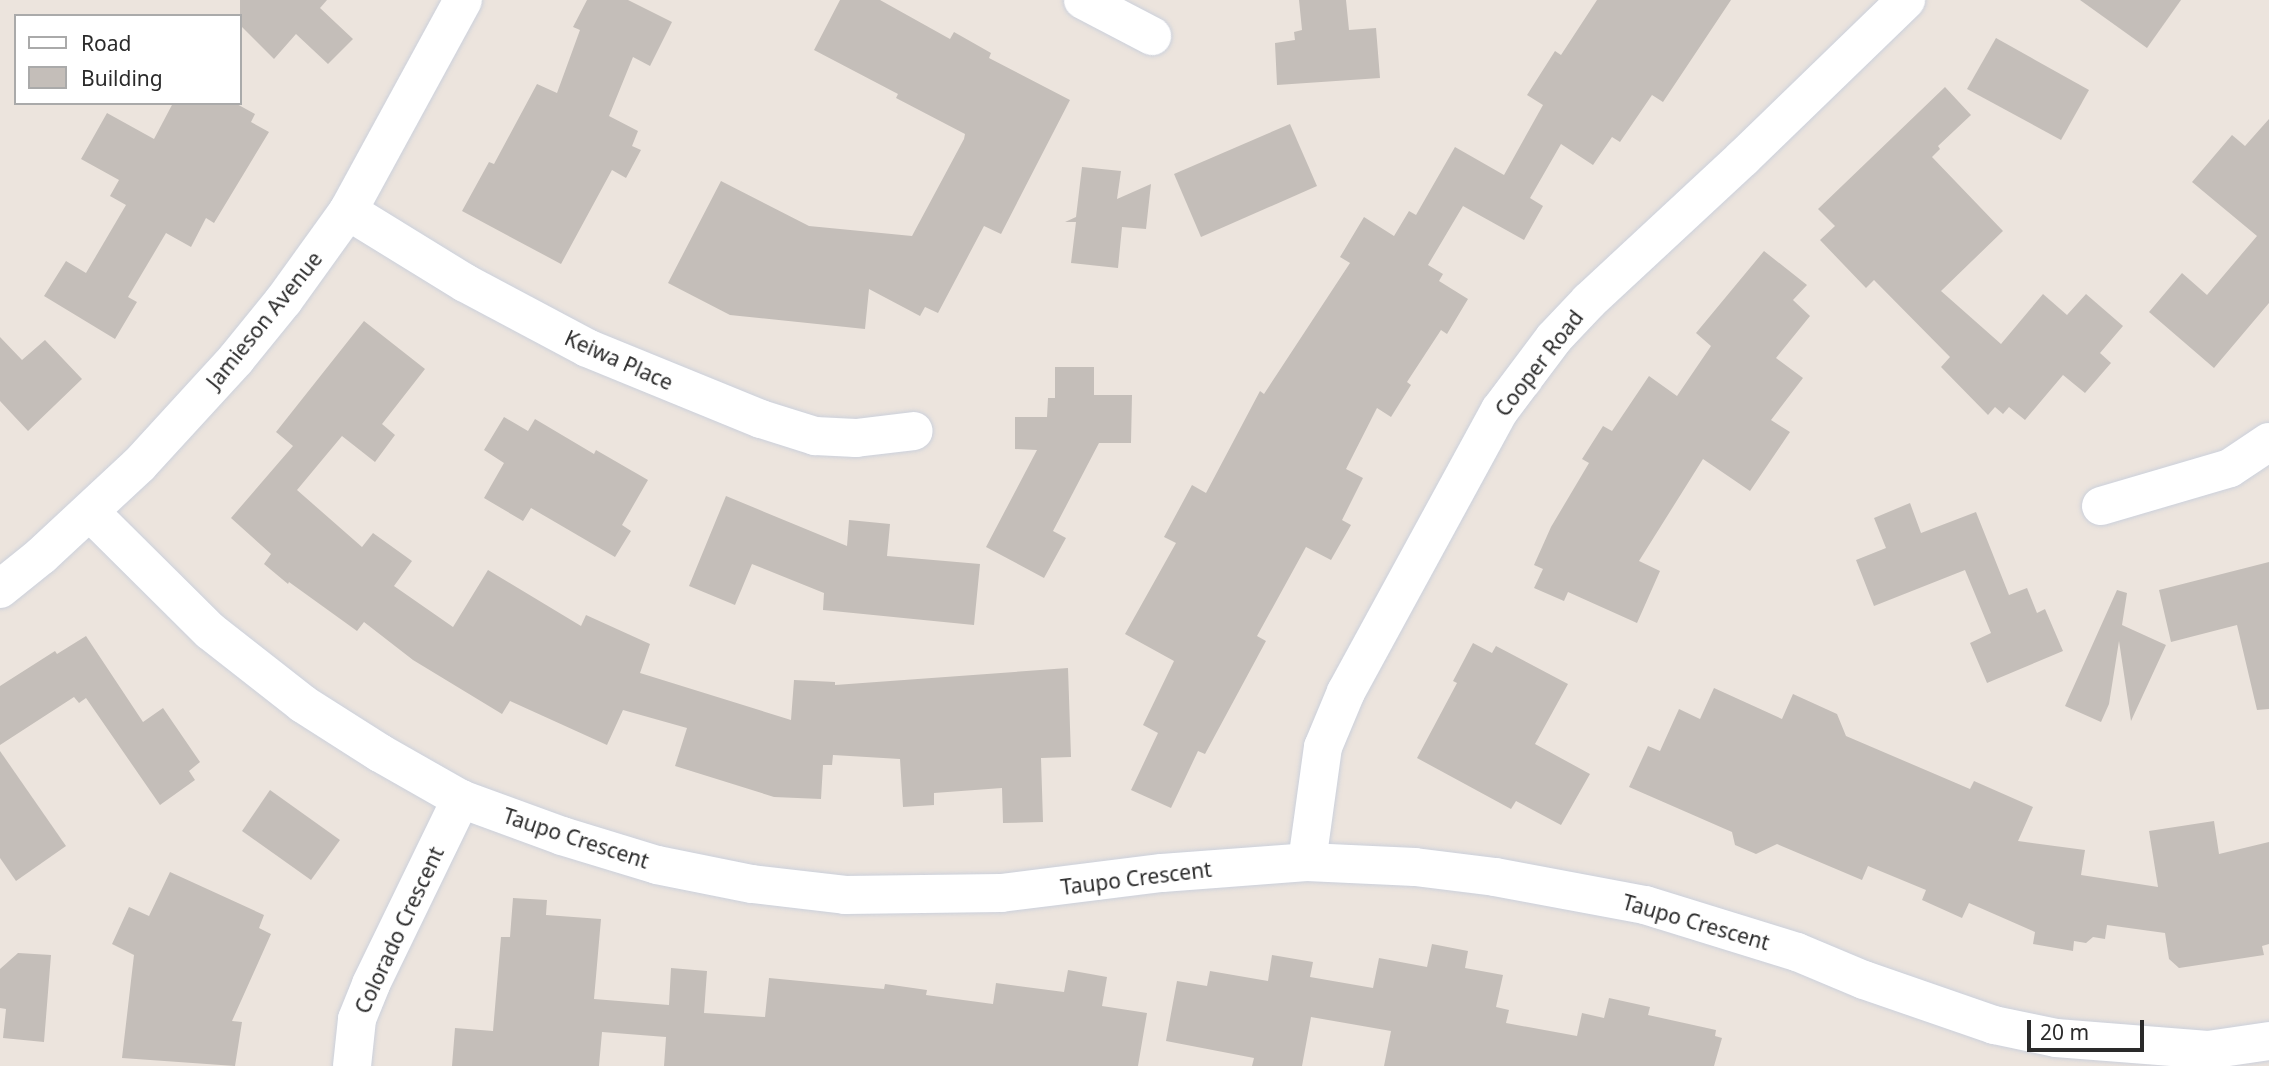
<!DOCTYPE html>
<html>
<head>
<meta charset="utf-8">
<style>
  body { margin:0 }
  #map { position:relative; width:2269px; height:1066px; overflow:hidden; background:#ece4dd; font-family:"Noto Sans",sans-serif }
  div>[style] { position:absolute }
  .building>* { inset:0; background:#c4beb9 }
  .roads { filter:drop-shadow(0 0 2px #cbd0db) drop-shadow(0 0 2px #cbd0db) }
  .minor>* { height:38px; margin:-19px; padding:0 19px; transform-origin:19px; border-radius:19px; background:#fff }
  span { translate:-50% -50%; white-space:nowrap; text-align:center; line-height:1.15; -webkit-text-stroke:7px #fff; paint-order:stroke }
  .street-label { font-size:21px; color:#2a2a2a }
  .legend { position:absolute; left:14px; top:14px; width:228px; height:91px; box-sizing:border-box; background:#fff; border:2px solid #aaa; margin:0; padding:9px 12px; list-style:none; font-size:21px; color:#2a2a2a }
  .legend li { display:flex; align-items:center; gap:14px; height:35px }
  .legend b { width:35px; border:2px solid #aaa }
  .scale { position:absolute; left:2027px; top:1020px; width:117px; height:32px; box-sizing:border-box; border:4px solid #2a2a2a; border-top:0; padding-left:9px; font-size:21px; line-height:24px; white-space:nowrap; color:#2a2a2a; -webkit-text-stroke:5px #fff; paint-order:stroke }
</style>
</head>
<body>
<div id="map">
  <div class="building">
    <div style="clip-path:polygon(240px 0,327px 0,320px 8px,353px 39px,328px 64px,296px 34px,274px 59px,240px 25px)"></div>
    <div style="clip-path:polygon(587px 0,628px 0,672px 22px,650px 66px,633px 57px,609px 116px,638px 131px,632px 146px,641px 150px,626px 178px,612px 170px,561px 264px,462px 211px,489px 162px,494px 164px,537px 84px,557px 93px,580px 30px,573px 27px)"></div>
    <div style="clip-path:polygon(840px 0,880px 0,950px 39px,954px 32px,991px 53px,989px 58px,1070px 100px,1001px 234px,984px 226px,938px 313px,925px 307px,920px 316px,869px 289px,865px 329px,730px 315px,668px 283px,721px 181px,809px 226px,912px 236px,964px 139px,965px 134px,896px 98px,898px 94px,814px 50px)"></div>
    <div style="clip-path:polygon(1299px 0,1346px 0,1349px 30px,1376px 28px,1380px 78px,1277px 85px,1275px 43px,1295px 40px,1294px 32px,1302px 30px)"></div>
    <div style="clip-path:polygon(1597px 0,1731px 0,1663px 102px,1652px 95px,1620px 142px,1612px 137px,1593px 165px,1561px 144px,1530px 198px,1543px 206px,1524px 240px,1463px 206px,1428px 265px,1443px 274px,1439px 281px,1468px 299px,1447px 334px,1441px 330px,1407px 382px,1411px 385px,1391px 417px,1377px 408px,1346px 469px,1363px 478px,1342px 520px,1351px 525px,1331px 560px,1306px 547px,1257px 636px,1266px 641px,1205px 754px,1198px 751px,1171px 808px,1131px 790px,1158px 733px,1143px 725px,1174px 661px,1125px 634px,1176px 543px,1164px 537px,1192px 485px,1206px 493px,1260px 391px,1264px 394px,1350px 263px,1340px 257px,1364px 217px,1394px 236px,1409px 211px,1416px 215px,1455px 147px,1504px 175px,1543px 105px,1527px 95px,1555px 51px,1561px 55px)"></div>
    <div style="clip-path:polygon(2080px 0,2181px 0,2147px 48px)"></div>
    <div style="clip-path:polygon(1996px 38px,2089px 90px,2061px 140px,1967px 89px)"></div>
    <div style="clip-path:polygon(1945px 87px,1971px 115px,1938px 146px,1940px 149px,1932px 157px,2003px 231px,1941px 291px,2001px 344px,2043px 294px,2067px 315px,2086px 294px,2123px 326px,2100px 353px,2111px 363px,2085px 393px,2063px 375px,2025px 420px,2009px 407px,2003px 414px,1995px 407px,1988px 415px,1941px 367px,1950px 357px,1874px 280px,1866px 288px,1820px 240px,1835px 226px,1818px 209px)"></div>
    <div style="clip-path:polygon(173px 103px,235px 103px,255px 114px,251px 122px,269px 132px,214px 223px,206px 218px,191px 247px,166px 233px,128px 297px,137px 302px,115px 339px,44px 296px,66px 261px,86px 273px,126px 205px,110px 196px,119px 180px,81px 159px,107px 113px,154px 139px)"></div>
    <div style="clip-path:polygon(2269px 119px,2269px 303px,2214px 368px,2149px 312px,2182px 273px,2207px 295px,2257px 236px,2192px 182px,2232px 135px,2245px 146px)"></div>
    <div style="clip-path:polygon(1290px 124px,1317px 186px,1201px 237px,1174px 174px)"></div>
    <div style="clip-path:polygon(1082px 167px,1121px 171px,1117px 199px,1151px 184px,1146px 229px,1122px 227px,1118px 268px,1071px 263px,1076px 222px,1065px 222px,1076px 217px)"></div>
    <div style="clip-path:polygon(1764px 251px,1807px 285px,1793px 300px,1810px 316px,1776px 358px,1803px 378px,1771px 420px,1790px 432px,1750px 491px,1703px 459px,1639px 561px,1660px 571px,1637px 623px,1568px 592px,1564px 601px,1534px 588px,1543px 569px,1534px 565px,1551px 527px,1589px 463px,1582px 459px,1603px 426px,1612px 431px,1649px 376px,1677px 396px,1711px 346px,1696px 333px)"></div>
    <div style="clip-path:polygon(364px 321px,425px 369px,382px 424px,395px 435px,375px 462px,342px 436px,297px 490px,362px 547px,373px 533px,412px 561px,394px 586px,453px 627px,488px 570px,581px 626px,586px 615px,650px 644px,640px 673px,791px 720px,794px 680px,835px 682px,835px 685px,1068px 668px,1071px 757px,1041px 758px,1043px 822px,1003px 823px,1002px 788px,934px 793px,934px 805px,903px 807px,900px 759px,833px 755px,832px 765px,823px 765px,821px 799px,774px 797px,675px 766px,687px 728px,623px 710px,607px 745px,510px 701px,502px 714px,413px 660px,364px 622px,357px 631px,289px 582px,288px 584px,264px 564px,271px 554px,231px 518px,293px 446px,276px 432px)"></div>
    <div style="clip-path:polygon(0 337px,22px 360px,45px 340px,82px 379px,28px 431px,0 401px)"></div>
    <div style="clip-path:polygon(1055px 367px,1094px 367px,1094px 395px,1132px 395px,1131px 443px,1099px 443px,1053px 531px,1066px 538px,1044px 578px,986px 547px,1037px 450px,1015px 449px,1015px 417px,1047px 417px,1048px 398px,1055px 398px)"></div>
    <div style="clip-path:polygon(504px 417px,528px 431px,535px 419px,594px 454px,596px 450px,648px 480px,622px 525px,631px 531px,615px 557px,531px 508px,523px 521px,484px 498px,504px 463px,484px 450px)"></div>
    <div style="clip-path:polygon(726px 496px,847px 546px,849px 520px,890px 524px,887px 556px,980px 564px,974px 625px,823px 610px,824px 593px,752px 564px,735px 605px,689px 586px)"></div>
    <div style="clip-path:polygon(1910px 503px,1921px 533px,1976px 512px,2009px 595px,2027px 588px,2037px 613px,2045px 609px,2063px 651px,1987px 683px,1970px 643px,1991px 633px,1965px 570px,1874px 606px,1856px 560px,1886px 548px,1874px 518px)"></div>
    <div style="clip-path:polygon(2269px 562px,2269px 709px,2257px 710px,2237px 625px,2171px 642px,2159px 590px)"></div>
    <div style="clip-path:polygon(2117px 590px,2127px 593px,2122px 625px,2166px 645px,2131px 721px,2119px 641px,2109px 704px,2101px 722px,2065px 706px)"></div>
    <div style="clip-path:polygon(86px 636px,143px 722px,163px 708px,200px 762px,189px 771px,195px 780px,160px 805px,86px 698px,79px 703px,74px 697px,0 745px,0 686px,55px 651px,57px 654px)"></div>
    <div style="clip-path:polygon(1473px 643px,1492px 653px,1496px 646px,1568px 684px,1535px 744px,1590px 774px,1561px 825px,1516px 801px,1511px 809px,1417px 758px,1457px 683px,1453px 681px)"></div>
    <div style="clip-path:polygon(1714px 688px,1782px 719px,1793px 694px,1837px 714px,1846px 736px,1970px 789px,1974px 781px,2033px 807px,2018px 841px,2085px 850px,2081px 875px,2158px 887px,2149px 831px,2214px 821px,2219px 854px,2269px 842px,2269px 944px,2262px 946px,2264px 955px,2179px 968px,2169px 959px,2165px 933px,2107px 925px,2105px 939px,2093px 937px,2086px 943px,2074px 941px,2073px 951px,2033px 944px,2035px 932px,1969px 903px,1962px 918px,1922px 900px,1926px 890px,1868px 866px,1862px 880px,1777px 844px,1756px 854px,1735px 845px,1732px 832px,1629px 787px,1648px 746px,1660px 751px,1679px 709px,1700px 719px)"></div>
    <div style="clip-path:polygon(0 751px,66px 846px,16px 881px,0 858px)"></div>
    <div style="clip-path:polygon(270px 790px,340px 840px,311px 880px,242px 831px)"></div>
    <div style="clip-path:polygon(170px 872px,264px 915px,259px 928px,271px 934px,232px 1021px,242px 1022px,235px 1066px,122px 1058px,134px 955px,112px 944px,129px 907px,149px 916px)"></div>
    <div style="clip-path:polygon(513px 898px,547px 900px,546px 915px,601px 919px,594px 999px,669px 1005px,671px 968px,707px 971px,704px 1013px,765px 1017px,769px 978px,884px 989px,885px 984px,927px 990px,926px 995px,993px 1004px,996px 983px,1064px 992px,1068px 970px,1107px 977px,1102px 1006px,1147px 1013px,1138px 1066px,664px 1066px,666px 1037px,602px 1032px,599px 1066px,452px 1066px,455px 1028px,493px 1031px,501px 937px,510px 937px)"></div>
    <div style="clip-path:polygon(1432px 944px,1468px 951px,1465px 968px,1503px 975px,1496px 1007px,1509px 1010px,1506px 1023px,1577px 1036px,1582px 1013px,1604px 1018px,1609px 998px,1650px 1007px,1648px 1015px,1716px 1030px,1715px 1036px,1722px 1038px,1714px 1066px,1384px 1066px,1391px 1031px,1311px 1017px,1302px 1066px,1252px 1066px,1254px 1058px,1166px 1041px,1177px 981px,1207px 986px,1210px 971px,1268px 981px,1272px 955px,1313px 962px,1310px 977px,1373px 988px,1379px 958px,1427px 967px)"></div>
    <div style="clip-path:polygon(18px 953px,51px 955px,44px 1042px,3px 1038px,6px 1009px,0 1008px,0 969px)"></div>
  </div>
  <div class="roads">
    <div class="minor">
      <div style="left:1083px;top:0;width:78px;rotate:27.6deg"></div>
      <div style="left:348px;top:211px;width:137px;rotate:31.6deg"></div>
      <div style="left:465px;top:283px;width:138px;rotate:28deg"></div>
      <div style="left:587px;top:348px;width:188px;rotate:22.2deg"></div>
      <div style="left:761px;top:419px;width:57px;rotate:17.5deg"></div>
      <div style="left:815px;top:436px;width:41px;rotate:2.8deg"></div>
      <div style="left:856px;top:438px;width:58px;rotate:-6.9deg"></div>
      <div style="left:2101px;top:506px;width:134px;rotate:-16.4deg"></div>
      <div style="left:2230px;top:468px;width:47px;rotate:-33.7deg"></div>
      <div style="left:90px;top:512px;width:169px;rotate:44.8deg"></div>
      <div style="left:210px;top:631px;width:118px;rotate:38.1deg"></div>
      <div style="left:303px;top:704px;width:91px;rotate:32.5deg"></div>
      <div style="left:380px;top:753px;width:93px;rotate:29.6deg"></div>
      <div style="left:461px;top:799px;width:108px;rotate:20.1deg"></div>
      <div style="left:562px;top:836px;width:99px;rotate:17deg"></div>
      <div style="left:657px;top:865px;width:97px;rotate:11.3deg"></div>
      <div style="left:752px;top:884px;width:94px;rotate:6.7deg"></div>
      <div style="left:845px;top:895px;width:156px;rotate:-0.7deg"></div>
      <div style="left:1001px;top:893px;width:162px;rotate:-7.1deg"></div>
      <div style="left:1162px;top:873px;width:145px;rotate:-4.3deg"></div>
      <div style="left:1307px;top:862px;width:108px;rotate:2.7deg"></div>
      <div style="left:1415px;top:867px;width:81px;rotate:7.1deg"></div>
      <div style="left:1495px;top:877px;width:153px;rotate:10.6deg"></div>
      <div style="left:1645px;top:905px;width:159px;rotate:17.2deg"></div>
      <div style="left:1797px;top:952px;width:73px;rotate:22.7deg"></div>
      <div style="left:1864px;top:980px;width:138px;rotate:19.1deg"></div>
      <div style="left:1994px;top:1025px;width:63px;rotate:11.8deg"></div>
      <div style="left:2056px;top:1038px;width:152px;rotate:4.5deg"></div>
      <div style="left:2208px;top:1050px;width:62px;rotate:-8.4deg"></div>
      <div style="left:0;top:589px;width:53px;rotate:-38.8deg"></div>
      <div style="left:41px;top:556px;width:134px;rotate:-42.9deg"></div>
      <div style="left:139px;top:465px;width:144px;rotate:-47.5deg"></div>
      <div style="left:236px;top:359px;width:76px;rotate:-50.9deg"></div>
      <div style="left:284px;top:300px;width:110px;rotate:-54.3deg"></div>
      <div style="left:348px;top:211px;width:240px;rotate:-61.4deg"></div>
      <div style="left:1307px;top:862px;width:116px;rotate:-82.1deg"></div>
      <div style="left:1323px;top:747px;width:60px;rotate:-67.3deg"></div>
      <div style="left:1346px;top:692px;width:321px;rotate:-61.4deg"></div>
      <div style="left:1500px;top:410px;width:90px;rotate:-53.1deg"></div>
      <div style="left:1554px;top:338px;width:51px;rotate:-46.6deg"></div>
      <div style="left:1589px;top:301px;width:210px;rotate:-42.9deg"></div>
      <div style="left:1743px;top:158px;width:227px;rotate:-44.1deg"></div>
      <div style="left:352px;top:1066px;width:47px;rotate:-83.9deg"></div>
      <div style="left:357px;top:1019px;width:38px;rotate:-68deg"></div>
      <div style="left:371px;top:984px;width:206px;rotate:-64.1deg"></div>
    </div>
  </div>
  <div class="street-label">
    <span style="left:264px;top:320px;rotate:-51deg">Jamieson Avenue</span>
    <span style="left:619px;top:360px;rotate:24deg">Keiwa Place</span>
    <span style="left:1539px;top:363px;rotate:-52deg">Cooper Road</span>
    <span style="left:576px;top:838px;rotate:18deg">Taupo Crescent</span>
    <span style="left:1136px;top:878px;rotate:-7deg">Taupo Crescent</span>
    <span style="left:1696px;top:922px;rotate:16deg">Taupo Crescent</span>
    <span style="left:399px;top:930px;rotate:-65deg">Colorado Crescent</span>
  </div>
  <ul class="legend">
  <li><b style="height:9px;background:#fff"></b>Road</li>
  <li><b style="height:19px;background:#c4beb9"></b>Building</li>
  </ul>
  <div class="scale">20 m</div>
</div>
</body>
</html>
